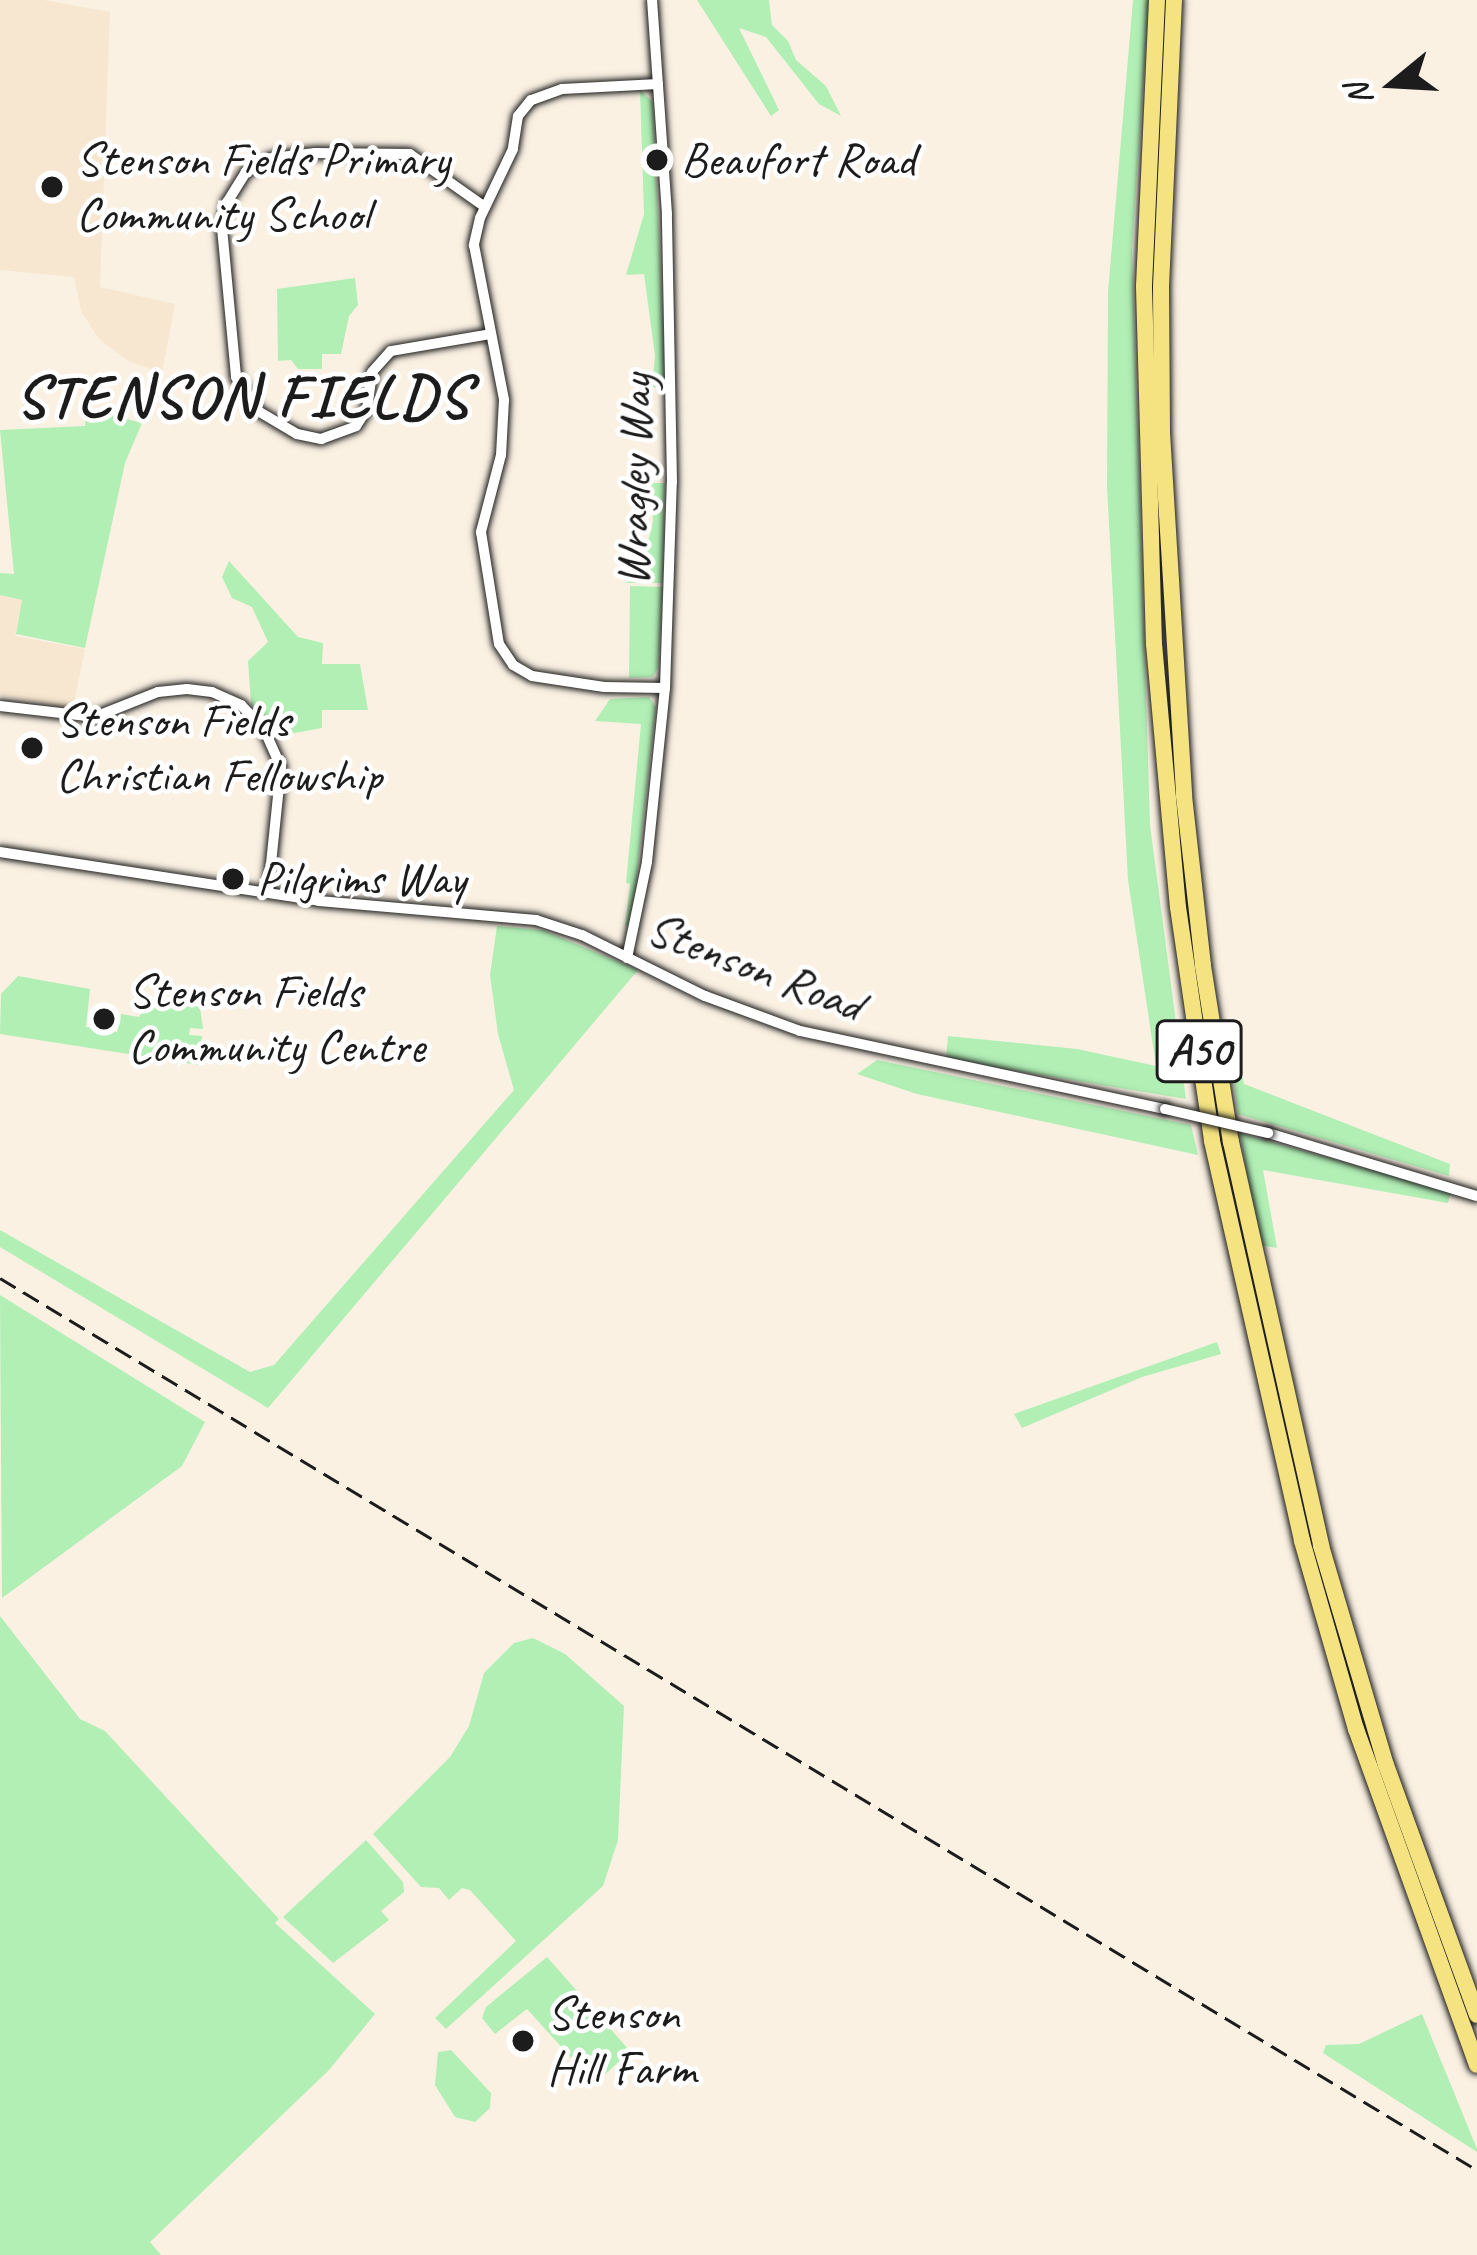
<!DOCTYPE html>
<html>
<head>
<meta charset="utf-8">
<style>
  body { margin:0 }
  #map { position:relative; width:1477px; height:2255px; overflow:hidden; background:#faf1e3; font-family:Caveat,sans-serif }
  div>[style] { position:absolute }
  .built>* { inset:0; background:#f7e7d0 }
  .green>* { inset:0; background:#b1efb5 }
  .roads { filter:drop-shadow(0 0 3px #1c1c1c) drop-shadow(0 0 3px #1c1c1c) }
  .minor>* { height:10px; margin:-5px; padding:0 5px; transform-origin:5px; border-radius:5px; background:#fff }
  .highway>* { height:16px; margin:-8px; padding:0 8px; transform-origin:8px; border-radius:8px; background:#f5e381 }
  .rail>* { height:3px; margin-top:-1.5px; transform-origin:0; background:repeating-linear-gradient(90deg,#1c1c1c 0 18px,transparent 0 27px) }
  .bridges { filter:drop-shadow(0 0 3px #1c1c1c) drop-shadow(0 0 3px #1c1c1c) }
  .minor-bridge>* { height:10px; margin:-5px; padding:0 5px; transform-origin:5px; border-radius:5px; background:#fff }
  .dots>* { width:33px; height:33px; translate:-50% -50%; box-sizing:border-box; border:6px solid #fff; border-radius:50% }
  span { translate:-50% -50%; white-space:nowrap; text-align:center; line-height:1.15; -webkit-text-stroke:9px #fff; paint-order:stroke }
  .shield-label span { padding:3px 9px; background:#fff; border:3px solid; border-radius:9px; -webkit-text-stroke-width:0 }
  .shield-label { font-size:45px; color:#1c1c1c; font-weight:700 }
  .poi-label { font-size:48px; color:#1c1c1c }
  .left { translate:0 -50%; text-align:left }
  .street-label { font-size:48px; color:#1c1c1c }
  .district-label { font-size:60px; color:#1c1c1c; font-weight:700; letter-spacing:3px }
  .north { position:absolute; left:1333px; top:24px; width:120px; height:120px; -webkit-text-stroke:9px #fff; paint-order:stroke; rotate:252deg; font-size:33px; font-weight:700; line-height:48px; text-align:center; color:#1c1c1c }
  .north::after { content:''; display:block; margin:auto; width:42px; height:54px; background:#1c1c1c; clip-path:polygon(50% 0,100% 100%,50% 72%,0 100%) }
</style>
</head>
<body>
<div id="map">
  <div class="built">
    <div style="clip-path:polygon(0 0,44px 0,110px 12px,100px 287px,175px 304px,162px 373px,128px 361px,99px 339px,81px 311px,74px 277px,0 270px)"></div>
    <div style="clip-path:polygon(0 595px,22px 600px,15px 636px,85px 649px,73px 709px,0 695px)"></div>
  </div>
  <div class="green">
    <div style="clip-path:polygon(697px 0,769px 0,772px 25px,788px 41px,796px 60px,826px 86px,841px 116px,819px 104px,766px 37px,739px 28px,779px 110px,771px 116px)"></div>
    <div style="clip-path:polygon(1133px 0,1149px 0,1132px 248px,1150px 825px,1186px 1099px,946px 1059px,948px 1036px,1077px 1049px,1156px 1066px,1128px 880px,1107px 486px,1108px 292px)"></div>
    <div style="clip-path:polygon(640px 90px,653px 102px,666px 388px,652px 387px,655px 356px,644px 274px,626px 275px,644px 214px)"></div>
    <div style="clip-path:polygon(355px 278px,358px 305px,349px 316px,341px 354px,322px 354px,322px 369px,298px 369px,291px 360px,278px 361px,277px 289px)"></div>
    <div style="clip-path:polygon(86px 408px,142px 423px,125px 463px,85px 648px,16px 634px,22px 600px,0 595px,0 573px,14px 574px,0 430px,85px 426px)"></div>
    <div style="clip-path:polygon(644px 483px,665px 483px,663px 583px,626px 583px,640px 575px,653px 521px,652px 497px)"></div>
    <div style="clip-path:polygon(229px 561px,298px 637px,323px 643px,322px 664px,360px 664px,368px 710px,322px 710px,322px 728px,278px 736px,251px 704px,248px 661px,268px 642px,252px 607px,232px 598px,222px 577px)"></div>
    <div style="clip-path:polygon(630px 586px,663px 587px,658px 668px,653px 677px,629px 678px)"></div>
    <div style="clip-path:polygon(649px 697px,656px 707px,631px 928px,625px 926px,630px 884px,626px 883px,641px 724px,595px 721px,610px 699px)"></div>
    <div style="clip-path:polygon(497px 926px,543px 930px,638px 970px,268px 1408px,0 1247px,0 1230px,250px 1372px,274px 1365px,514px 1090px,498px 1034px,490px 975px)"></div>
    <div style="clip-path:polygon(18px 976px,90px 989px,86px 1027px,117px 1032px,121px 1014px,139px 1017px,150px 998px,200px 1007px,203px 1029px,190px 1028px,189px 1035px,202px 1036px,199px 1065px,0 1034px,1px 994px)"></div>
    <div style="clip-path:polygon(1226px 1021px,1231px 1021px,1244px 1084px,1450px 1164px,1449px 1176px,1238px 1114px)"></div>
    <div style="clip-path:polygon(877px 1060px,1191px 1125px,1198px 1155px,917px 1094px,857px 1074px)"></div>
    <div style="clip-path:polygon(1240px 1133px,1451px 1192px,1448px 1203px,1263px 1170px,1277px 1248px,1259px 1245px)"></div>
    <div style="clip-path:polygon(0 1295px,205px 1422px,182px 1466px,2px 1598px)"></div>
    <div style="clip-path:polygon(1217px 1342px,1221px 1354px,1142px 1377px,1022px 1428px,1014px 1414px)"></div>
    <div style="clip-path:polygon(0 1616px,80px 1719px,105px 1731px,279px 1919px,275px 1923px,375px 2014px,329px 2070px,150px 2242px,161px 2255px,0 2255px)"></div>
    <div style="clip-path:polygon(533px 1638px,565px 1654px,624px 1706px,618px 1840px,603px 1886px,446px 2029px,435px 2018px,516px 1941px,470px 1890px,462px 1888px,449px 1900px,439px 1888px,421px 1887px,373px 1834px,450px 1757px,469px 1726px,484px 1673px,514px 1643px)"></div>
    <div style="clip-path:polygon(366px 1840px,403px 1882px,404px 1892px,381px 1911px,389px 1920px,333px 1963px,283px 1917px)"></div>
    <div style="clip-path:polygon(547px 1957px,630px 2051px,595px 2084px,527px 2009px,495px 2034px,482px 2018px,486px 2007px)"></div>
    <div style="clip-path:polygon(1422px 2014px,1477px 2149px,1477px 2152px,1323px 2053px,1326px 2045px,1359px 2044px)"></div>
    <div style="clip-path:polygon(451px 2050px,491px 2093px,490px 2108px,475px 2122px,455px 2117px,435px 2085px,438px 2052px)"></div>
  </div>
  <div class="roads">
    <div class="minor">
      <div style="left:658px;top:84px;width:96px;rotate:177deg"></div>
      <div style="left:562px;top:89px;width:33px;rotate:160deg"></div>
      <div style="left:531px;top:100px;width:21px;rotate:129deg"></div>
      <div style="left:518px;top:116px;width:33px;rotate:99deg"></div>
      <div style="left:513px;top:149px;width:76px;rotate:115.6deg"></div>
      <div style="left:480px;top:218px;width:28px;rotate:103deg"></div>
      <div style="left:474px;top:245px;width:158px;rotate:79deg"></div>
      <div style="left:504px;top:400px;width:55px;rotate:93.1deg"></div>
      <div style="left:501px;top:455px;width:80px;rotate:104.6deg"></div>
      <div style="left:481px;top:532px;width:113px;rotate:80.9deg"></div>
      <div style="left:499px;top:644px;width:25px;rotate:56deg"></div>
      <div style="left:513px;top:665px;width:22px;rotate:30deg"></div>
      <div style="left:532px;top:676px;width:73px;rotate:8.7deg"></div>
      <div style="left:604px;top:687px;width:61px;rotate:0.9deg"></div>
      <div style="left:485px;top:207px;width:92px;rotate:-144.8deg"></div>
      <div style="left:410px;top:154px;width:95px;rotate:-179.4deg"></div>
      <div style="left:315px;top:153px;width:43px;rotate:173.4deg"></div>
      <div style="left:272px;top:158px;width:30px;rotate:152deg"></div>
      <div style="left:246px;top:172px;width:36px;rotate:122deg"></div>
      <div style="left:227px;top:202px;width:26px;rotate:101deg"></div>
      <div style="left:222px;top:228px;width:150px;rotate:84.6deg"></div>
      <div style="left:236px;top:377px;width:40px;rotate:57.1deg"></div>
      <div style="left:258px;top:411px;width:45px;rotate:30.5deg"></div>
      <div style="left:297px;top:434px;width:25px;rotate:12deg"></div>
      <div style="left:321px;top:439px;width:37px;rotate:-20deg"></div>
      <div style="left:356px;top:426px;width:20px;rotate:-57deg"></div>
      <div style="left:367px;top:409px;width:37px;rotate:-82deg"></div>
      <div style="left:372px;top:372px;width:28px;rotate:-48deg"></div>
      <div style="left:391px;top:351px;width:100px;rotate:-9.7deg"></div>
      <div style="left:0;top:706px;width:96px;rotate:6.6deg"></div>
      <div style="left:95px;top:717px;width:68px;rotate:-21.6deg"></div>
      <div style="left:158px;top:692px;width:29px;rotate:-6deg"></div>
      <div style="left:187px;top:689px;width:25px;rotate:7deg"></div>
      <div style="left:212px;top:692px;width:32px;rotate:24deg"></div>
      <div style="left:241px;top:705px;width:33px;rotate:46deg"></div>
      <div style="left:264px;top:729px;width:42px;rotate:65.9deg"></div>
      <div style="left:281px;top:767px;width:126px;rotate:95.9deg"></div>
      <div style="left:0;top:852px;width:323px;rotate:8.7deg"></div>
      <div style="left:319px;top:901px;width:218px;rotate:5deg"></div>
      <div style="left:536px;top:920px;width:48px;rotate:18.1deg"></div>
      <div style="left:582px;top:935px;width:137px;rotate:26.4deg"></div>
      <div style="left:705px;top:996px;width:101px;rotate:20.2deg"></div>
      <div style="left:800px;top:1031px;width:373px;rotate:12.1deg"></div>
      <div style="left:627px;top:958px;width:98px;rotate:-78.2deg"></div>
      <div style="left:647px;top:862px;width:175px;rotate:-84.1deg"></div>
      <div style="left:665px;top:688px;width:206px;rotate:-88.1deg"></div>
      <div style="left:672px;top:482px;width:268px;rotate:-91.1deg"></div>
      <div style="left:667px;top:214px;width:215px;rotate:-94deg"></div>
      <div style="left:1268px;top:1133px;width:218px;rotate:16.8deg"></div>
    </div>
    <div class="highway">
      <div style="left:1157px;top:0;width:287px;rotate:92.6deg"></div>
      <div style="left:1144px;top:287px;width:357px;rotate:88.4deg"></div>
      <div style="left:1154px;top:644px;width:264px;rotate:84.8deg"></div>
      <div style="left:1178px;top:907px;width:236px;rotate:81.7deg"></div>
      <div style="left:1212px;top:1141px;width:410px;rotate:77.3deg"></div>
      <div style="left:1302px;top:1541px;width:196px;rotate:74deg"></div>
      <div style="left:1356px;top:1729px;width:357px;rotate:70.2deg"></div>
      <div style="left:1174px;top:0;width:287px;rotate:92.6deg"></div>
      <div style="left:1161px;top:287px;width:146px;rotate:89.6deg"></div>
      <div style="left:1162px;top:433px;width:364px;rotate:86.5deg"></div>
      <div style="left:1184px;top:796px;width:171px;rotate:83.6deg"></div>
      <div style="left:1203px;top:966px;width:178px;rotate:81deg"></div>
      <div style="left:1231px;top:1142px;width:414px;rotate:77.4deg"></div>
      <div style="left:1321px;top:1546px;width:228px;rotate:73.5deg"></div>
      <div style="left:1386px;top:1765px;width:266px;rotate:70deg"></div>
    </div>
  </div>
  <div class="rail">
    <div style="left:0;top:1278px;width:1725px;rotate:31.13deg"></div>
  </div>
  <div class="bridges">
    <div class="minor-bridge">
      <div style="left:1165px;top:1109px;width:106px;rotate:13.1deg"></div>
    </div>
  </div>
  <div class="dots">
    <div style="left:657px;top:160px;background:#1c1c1c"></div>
    <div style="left:52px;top:187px;background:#1c1c1c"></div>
    <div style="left:32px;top:748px;background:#1c1c1c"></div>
    <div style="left:233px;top:879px;background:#1c1c1c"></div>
    <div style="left:104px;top:1019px;background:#1c1c1c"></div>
    <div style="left:523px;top:2041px;background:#1c1c1c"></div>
  </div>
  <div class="shield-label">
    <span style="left:1199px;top:1051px">A50</span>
  </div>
  <div class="poi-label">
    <span class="left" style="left:76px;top:187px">Stenson Fields Primary<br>Community School</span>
    <span class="left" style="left:681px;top:160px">Beaufort Road</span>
    <span class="left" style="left:56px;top:748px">Stenson Fields<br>Christian Fellowship</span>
    <span class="left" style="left:257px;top:879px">Pilgrims Way</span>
    <span class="left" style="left:128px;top:1019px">Stenson Fields<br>Community Centre</span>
    <span class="left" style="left:547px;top:2041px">Stenson<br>Hill Farm</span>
  </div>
  <div class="street-label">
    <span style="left:634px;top:480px;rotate:-89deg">Wragley Way</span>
    <span style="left:755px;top:967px;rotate:21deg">Stenson Road</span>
  </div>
  <div class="district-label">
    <span style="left:243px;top:396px">STENSON FIELDS</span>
  </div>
  <div class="north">N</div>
</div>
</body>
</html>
